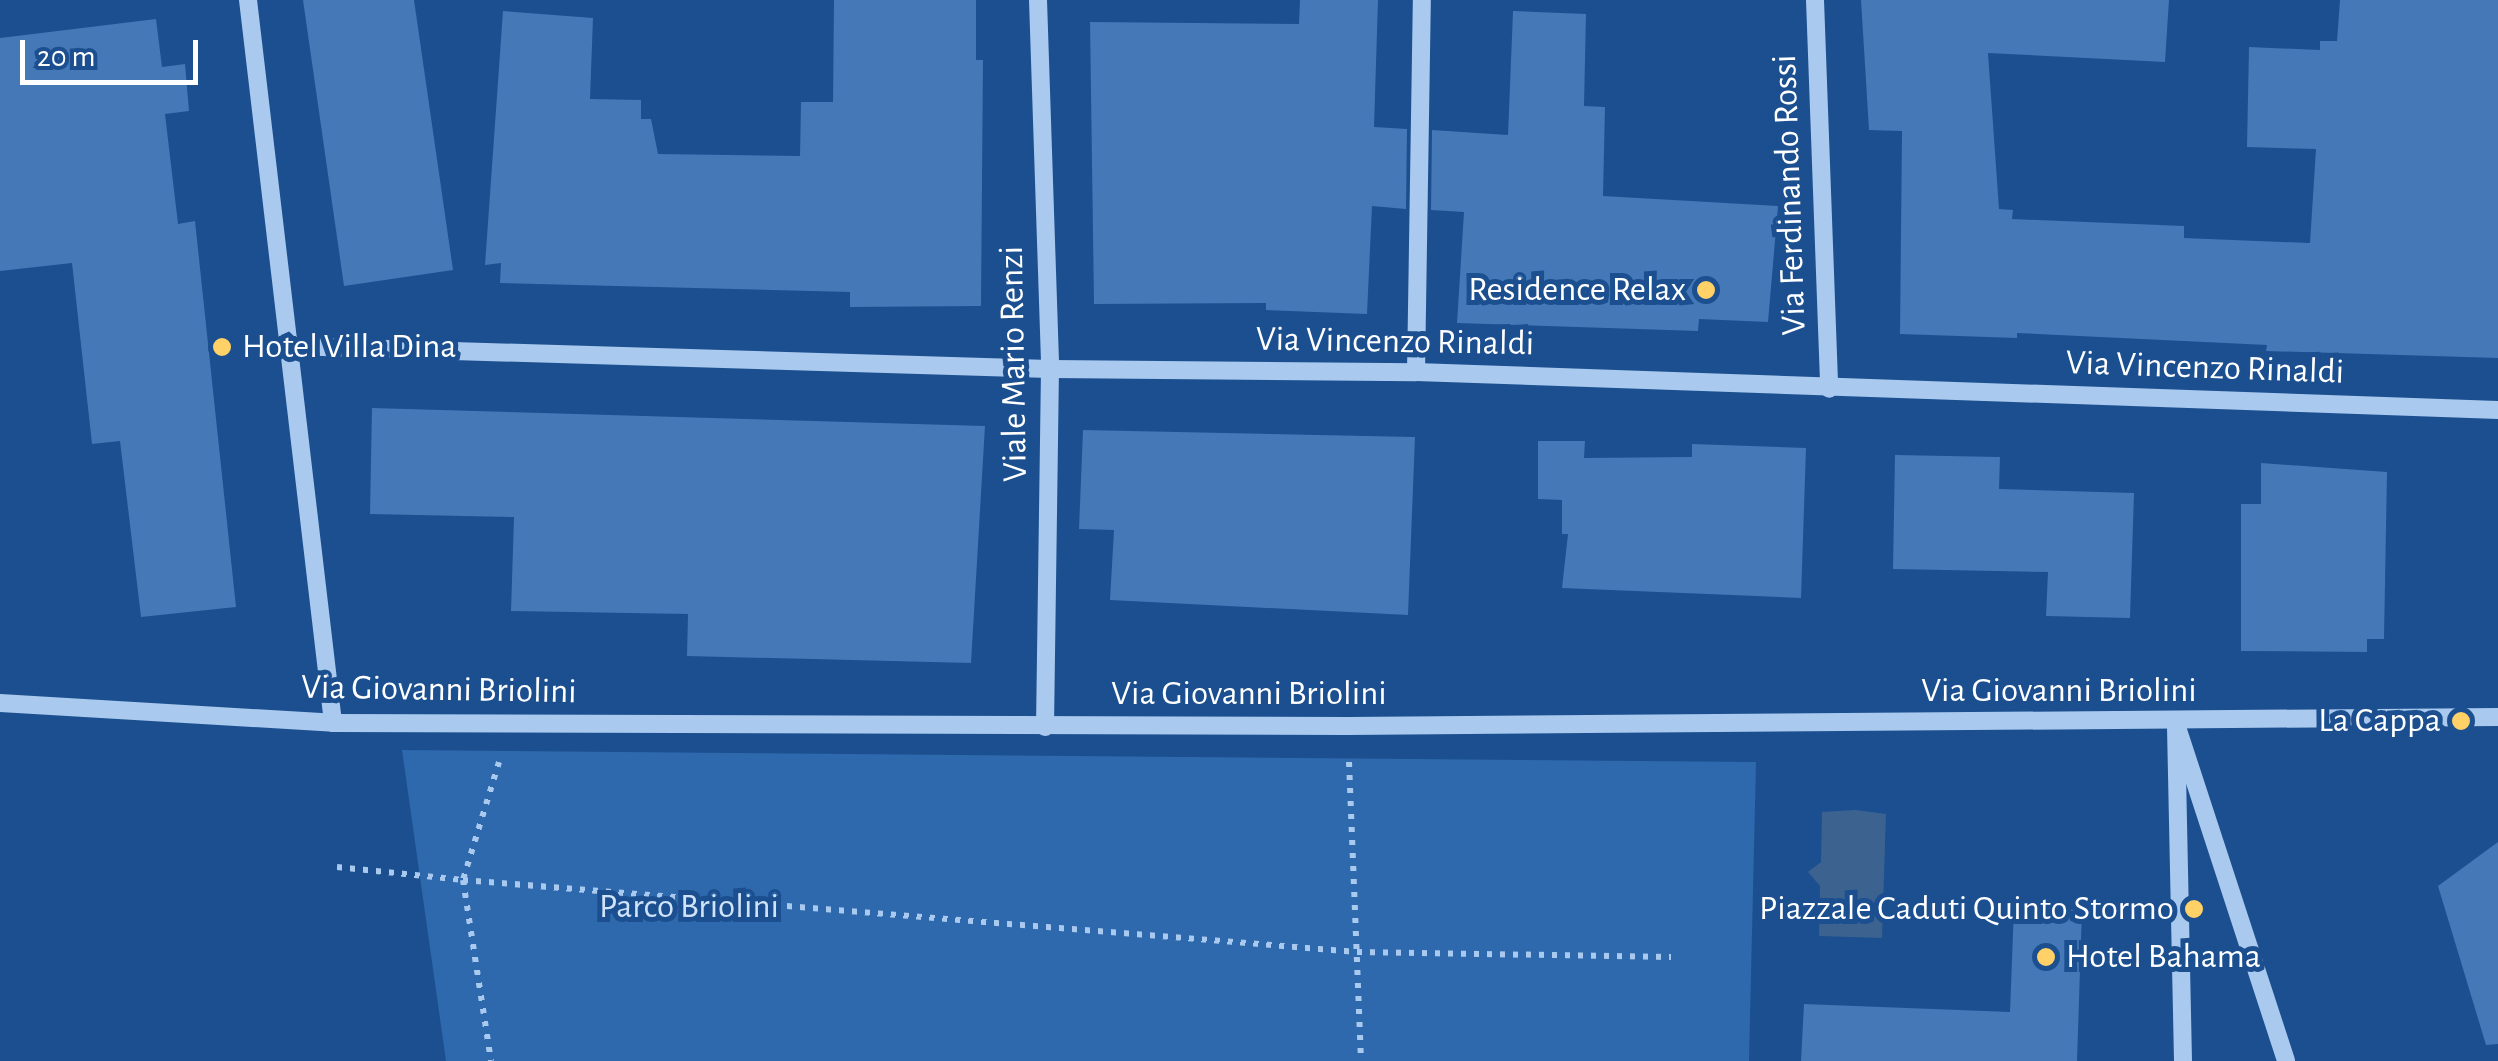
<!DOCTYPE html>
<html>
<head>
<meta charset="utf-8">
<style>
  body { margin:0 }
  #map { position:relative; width:2498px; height:1061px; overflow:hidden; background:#1b4f8f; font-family:"Alegreya Sans",sans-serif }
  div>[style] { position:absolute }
  .green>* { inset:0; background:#2e69ad }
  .water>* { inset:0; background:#3c6290 }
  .building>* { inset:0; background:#4478b7 }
  .path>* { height:6px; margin-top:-3px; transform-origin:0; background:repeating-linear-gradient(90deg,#a9c9ee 0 5px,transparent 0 13px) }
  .minor>* { height:18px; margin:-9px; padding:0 9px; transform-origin:9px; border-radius:9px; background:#a9c9ee }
  .dots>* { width:28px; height:28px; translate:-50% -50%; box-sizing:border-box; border:5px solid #1b4f8f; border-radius:50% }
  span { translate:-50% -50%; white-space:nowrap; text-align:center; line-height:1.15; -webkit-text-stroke:10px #1b4f8f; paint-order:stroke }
  .street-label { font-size:35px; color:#fff }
  .poi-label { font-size:35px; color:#fff }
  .right { translate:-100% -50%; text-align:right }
  .left { translate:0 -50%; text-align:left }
  .park-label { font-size:35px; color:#cfe3fa }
  .scale { position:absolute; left:20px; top:40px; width:178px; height:45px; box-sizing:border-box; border:5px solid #fff; border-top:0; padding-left:12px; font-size:30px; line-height:35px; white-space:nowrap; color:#fff; -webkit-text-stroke:8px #1b4f8f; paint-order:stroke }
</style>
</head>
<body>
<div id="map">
  <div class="green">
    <div style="clip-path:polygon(402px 750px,1756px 762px,1749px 1061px,446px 1061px)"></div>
  </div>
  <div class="water">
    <div style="clip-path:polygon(1855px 810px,1886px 814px,1882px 938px,1819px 936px,1820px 886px,1808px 872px,1821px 862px,1822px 812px)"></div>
  </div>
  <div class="building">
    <div style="clip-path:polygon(303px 0,414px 0,453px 270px,344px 286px)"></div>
    <div style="clip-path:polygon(834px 0,976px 0,976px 60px,983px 60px,981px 306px,850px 307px,850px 292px,500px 283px,501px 263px,485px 265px,503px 11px,593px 18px,590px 99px,641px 100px,641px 119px,651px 119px,658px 154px,800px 156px,801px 102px,833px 102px)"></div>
    <div style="clip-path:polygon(1300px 0,1378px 0,1374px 127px,1407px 129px,1406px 209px,1372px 206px,1367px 314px,1266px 310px,1266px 303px,1094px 304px,1090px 22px,1299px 24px)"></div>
    <div style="clip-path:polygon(1861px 0,2169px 0,2165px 62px,1988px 53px,1999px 209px,2013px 210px,2012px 219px,2184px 226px,2184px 238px,2310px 243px,2316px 149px,2247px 147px,2249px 47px,2320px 50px,2320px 41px,2337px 41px,2340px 0,2498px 0,2498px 358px,2266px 351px,2267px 345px,2017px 333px,2017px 338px,1900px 334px,1902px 131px,1869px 130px)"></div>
    <div style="clip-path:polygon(1513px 11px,1586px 14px,1584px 106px,1605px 107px,1603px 196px,1778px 206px,1768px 322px,1699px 319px,1698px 331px,1457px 323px,1464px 212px,1431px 210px,1432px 130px,1508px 135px)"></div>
    <div style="clip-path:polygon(156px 19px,162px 67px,185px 64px,189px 111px,165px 114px,178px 224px,195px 221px,236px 607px,141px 617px,120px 441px,92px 444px,72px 263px,0 271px,0 38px)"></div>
    <div style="clip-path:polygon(372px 408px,985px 426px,971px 663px,687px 656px,688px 614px,511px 611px,514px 517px,370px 514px)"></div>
    <div style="clip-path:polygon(1083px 430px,1415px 437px,1408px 615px,1110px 600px,1114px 530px,1079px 529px)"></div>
    <div style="clip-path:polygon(1538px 441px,1585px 441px,1584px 458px,1692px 457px,1692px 444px,1806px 448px,1801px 598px,1562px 588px,1568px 534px,1562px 534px,1562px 500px,1538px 499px)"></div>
    <div style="clip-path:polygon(1895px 455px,2000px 457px,1999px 489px,2134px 493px,2130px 618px,2046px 616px,2048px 572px,1893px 569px)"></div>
    <div style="clip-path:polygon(2261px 463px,2387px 472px,2384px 639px,2367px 639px,2367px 652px,2241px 651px,2241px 504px,2261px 504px)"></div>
    <div style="clip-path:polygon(2498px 842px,2498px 1044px,2486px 1045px,2438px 886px)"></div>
    <div style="clip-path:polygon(2014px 907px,2082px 910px,2077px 1061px,1801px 1061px,1804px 1004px,2010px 1012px)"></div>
  </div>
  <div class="path">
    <div style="left:499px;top:762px;width:123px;rotate:107deg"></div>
    <div style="left:463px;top:880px;width:897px;rotate:4.6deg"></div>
    <div style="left:1357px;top:952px;width:314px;rotate:0.9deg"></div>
    <div style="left:1349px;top:762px;width:299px;rotate:87.7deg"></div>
    <div style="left:337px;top:867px;width:127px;rotate:5.9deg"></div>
    <div style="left:463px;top:880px;width:183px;rotate:81.2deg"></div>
  </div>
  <div class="minor">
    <div style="left:248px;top:0;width:728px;rotate:83.29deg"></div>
    <div style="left:1038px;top:0;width:369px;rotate:88.1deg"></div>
    <div style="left:1050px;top:369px;width:358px;rotate:90.8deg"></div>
    <div style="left:1815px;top:0;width:389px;rotate:87.9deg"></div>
    <div style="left:290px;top:346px;width:760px;rotate:1.73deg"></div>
    <div style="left:1050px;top:369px;width:366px;rotate:0.5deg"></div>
    <div style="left:1416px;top:372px;width:1083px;rotate:2.01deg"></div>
    <div style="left:1416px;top:372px;width:372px;rotate:-89.1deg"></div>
    <div style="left:0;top:703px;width:334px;rotate:3.4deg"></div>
    <div style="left:333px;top:723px;width:1015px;rotate:0.17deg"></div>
    <div style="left:1348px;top:726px;width:1150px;rotate:-0.45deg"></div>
    <div style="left:2183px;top:1061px;width:337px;rotate:-91.2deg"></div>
    <div style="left:2176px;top:724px;width:354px;rotate:71.9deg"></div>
  </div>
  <div class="dots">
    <div style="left:1706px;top:290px;background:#ffd166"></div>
    <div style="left:222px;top:347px;background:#ffd166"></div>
    <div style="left:2461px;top:721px;background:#ffd166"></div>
    <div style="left:2194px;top:909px;background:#ffd166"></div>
    <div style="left:2046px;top:957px;background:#ffd166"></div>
  </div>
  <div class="street-label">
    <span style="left:1790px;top:195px;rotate:-92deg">Via Ferdinando Rossi</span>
    <span style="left:1395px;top:342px;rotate:1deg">Via Vincenzo Rinaldi</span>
    <span style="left:1014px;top:364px;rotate:-91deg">Viale Mario Renzi</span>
    <span style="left:2205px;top:368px;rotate:2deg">Via Vincenzo Rinaldi</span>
    <span style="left:439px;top:690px;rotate:1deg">Via Giovanni Briolini</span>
    <span style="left:2059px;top:691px">Via Giovanni Briolini</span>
    <span style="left:1249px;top:694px">Via Giovanni Briolini</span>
  </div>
  <div class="poi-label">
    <span class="right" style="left:1686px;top:290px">Residence Relax</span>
    <span class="left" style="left:242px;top:347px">Hotel Villa Dina</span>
    <span class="right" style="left:2441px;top:721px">La Cappa</span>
    <span class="right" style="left:2174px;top:909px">Piazzale Caduti Quinto Stormo</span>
    <span class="left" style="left:2066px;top:957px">Hotel Bahama</span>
  </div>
  <div class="park-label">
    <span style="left:689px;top:907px">Parco Briolini</span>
  </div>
  <div class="scale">20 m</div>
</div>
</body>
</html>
